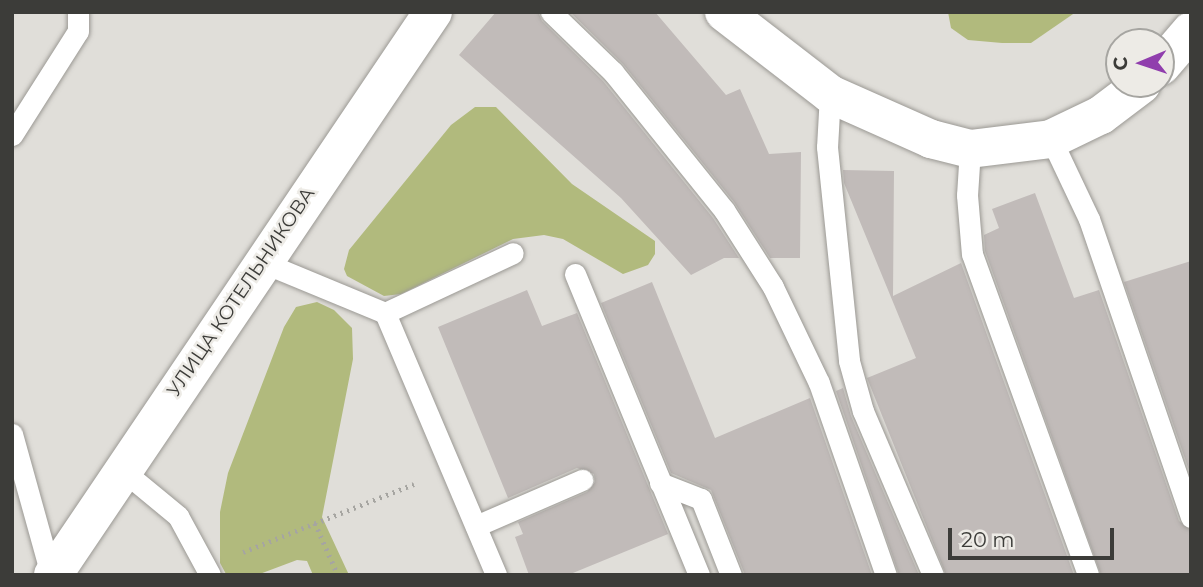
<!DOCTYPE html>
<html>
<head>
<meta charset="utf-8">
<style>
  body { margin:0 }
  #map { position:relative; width:1203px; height:587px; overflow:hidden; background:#e0ded9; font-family:Montserrat,sans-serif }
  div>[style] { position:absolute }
  .green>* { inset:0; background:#b1ba7d }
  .building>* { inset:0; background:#c1bbb9 }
  .path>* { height:4.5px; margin-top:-2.25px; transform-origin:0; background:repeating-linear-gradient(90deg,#a6a5a1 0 2px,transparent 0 7px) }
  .roads { filter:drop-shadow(0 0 2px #9b9994) drop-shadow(0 0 2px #9b9994) }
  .lane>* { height:21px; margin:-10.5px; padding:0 10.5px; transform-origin:10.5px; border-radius:10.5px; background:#fff }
  .street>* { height:38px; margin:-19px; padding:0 19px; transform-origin:19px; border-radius:19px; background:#fff }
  span { translate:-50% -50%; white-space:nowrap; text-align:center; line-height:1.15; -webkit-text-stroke:5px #edebe6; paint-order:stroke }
  .street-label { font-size:19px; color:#3c3c39 }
  .frame { position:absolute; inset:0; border:14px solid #3c3c39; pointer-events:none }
  .north { position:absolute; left:1105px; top:28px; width:70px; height:70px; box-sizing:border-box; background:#edebe6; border:2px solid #a6a5a1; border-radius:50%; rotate:268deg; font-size:19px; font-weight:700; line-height:28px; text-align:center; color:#3c3c39 }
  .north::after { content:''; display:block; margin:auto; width:24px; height:32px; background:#903ead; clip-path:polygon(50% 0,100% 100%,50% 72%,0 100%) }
  .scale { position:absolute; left:948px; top:528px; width:166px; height:32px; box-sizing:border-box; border:4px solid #3c3c39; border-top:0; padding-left:9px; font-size:21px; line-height:24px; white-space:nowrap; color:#3c3c39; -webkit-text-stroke:5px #edebe6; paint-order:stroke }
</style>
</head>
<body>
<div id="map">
  <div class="green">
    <div style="clip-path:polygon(948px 12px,1076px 12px,1031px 43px,1002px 43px,968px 40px,951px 28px)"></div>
    <div style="clip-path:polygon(475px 107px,496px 107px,572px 184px,655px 241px,655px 254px,648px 265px,623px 274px,563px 239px,544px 235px,513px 239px,401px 294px,384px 296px,347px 276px,344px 269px,349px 250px,451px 125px)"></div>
    <div style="clip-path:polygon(317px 302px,334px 310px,352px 328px,353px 359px,322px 517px,349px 575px,313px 575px,307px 561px,297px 560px,257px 575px,226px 574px,220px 563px,220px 512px,228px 473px,284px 327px,296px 307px)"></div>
  </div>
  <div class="building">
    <div style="clip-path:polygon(496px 12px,538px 12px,542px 21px,603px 81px,713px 218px,739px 258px,724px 258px,691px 275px,621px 198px,459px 55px)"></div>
    <div style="clip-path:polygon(570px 12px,655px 12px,726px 95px,740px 89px,769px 154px,801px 152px,800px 258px,770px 258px,734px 202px,623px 64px)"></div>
    <div style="clip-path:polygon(843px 170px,894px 171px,893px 296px,961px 263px,1074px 575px,946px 575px,867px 378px,916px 358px,844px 183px)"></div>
    <div style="clip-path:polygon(1035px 193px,1074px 298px,1099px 290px,1179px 521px,1191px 530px,1191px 575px,1101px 575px,985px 251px,984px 235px,999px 228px,992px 209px)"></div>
    <div style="clip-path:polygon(1191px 261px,1191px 476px,1124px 282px)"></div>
    <div style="clip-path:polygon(652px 282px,715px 438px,810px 398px,872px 575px,745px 575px,711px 490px,671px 473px,601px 303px)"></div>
    <div style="clip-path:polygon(527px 290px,542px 326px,577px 313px,668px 534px,568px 575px,529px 575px,515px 537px,523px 534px,518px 522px,587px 492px,595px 482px,594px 474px,577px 468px,508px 498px,438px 327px)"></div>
    <div style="clip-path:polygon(843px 388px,851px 416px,919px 575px,899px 575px,836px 391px)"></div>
  </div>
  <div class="path">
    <div style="left:315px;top:523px;width:57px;rotate:66.1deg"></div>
    <div style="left:243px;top:552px;width:184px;rotate:-21.7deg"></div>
  </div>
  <div class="roads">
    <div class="lane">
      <div style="left:551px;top:12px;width:86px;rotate:44.1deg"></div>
      <div style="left:613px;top:72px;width:177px;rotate:51.2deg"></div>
      <div style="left:724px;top:210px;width:91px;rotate:57.5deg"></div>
      <div style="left:773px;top:287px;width:106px;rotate:64.4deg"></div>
      <div style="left:819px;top:383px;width:203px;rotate:70.8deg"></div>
      <div style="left:830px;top:94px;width:53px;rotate:93.2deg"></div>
      <div style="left:827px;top:147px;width:215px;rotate:84.1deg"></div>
      <div style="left:849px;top:361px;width:52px;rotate:74.4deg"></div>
      <div style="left:863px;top:411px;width:178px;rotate:66.9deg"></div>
      <div style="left:12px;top:135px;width:123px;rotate:-57.6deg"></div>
      <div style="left:78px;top:31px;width:19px;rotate:-90deg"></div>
      <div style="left:1051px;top:139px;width:89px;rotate:64.6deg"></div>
      <div style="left:1089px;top:219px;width:315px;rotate:71.1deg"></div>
      <div style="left:970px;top:149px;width:46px;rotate:93.7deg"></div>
      <div style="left:967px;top:195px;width:59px;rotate:85.2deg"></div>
      <div style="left:972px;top:254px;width:341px;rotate:70.1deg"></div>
      <div style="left:262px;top:262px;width:133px;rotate:22.5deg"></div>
      <div style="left:385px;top:313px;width:285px;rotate:67deg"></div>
      <div style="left:575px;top:274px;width:326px;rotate:67.6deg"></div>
      <div style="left:385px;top:313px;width:141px;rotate:-25.1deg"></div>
      <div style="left:12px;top:434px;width:146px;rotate:74.5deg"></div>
      <div style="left:121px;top:469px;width:74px;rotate:39.5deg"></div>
      <div style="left:178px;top:516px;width:67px;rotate:61.5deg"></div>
      <div style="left:660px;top:483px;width:44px;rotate:21.3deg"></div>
      <div style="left:701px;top:499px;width:82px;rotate:68.5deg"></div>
      <div style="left:476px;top:526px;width:116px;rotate:-23.5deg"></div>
    </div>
    <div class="street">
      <div style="left:724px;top:12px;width:134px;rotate:37.7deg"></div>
      <div style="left:830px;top:94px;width:111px;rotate:24deg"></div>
      <div style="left:931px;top:139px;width:40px;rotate:14.4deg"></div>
      <div style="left:970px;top:149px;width:82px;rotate:-7deg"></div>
      <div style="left:1051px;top:139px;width:55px;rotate:-25.6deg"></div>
      <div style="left:1101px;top:115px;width:51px;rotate:-37.1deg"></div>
      <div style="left:1161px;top:66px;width:46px;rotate:-49.4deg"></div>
      <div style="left:53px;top:575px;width:679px;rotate:-55.98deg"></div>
    </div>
  </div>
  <div class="street-label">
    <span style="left:241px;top:292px;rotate:-56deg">УЛИЦА КОТЕЛЬНИКОВА</span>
  </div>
  <div class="frame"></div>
  <div class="north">С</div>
  <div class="scale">20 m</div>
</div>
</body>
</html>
